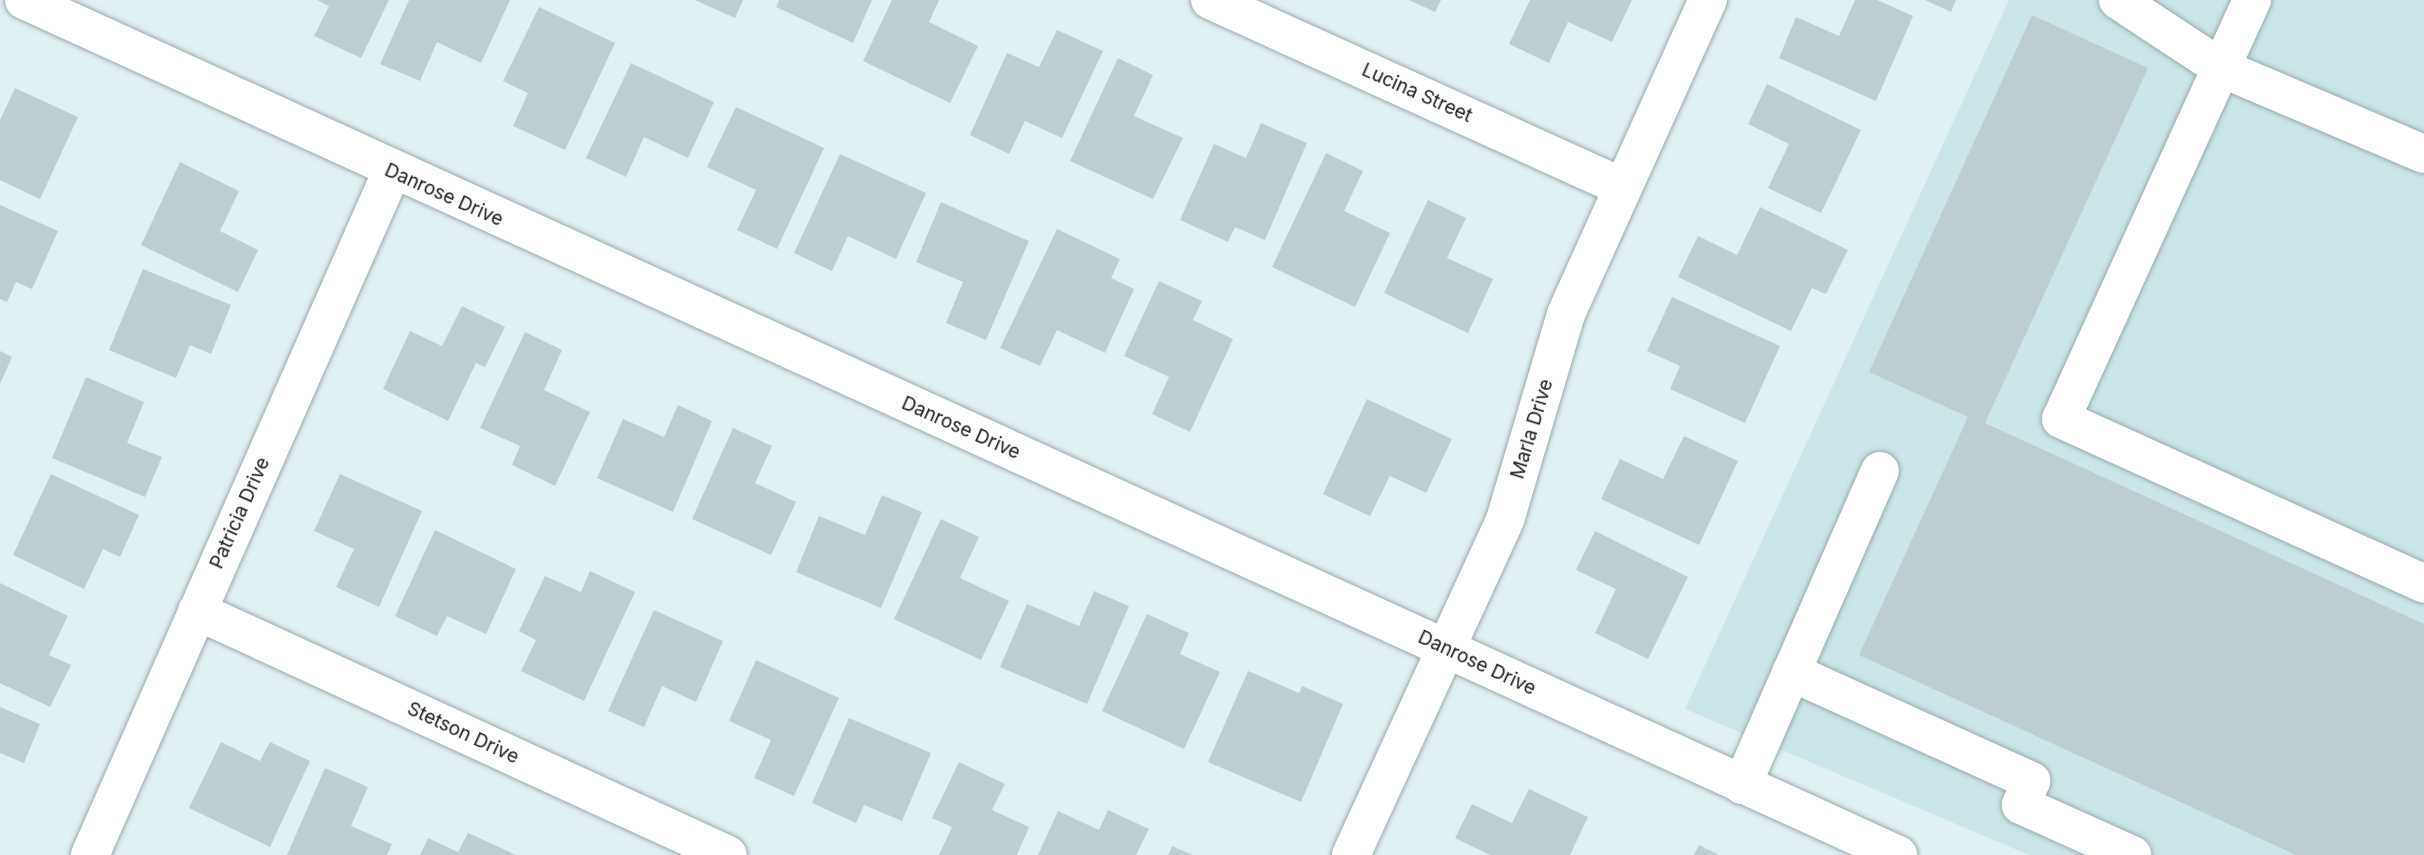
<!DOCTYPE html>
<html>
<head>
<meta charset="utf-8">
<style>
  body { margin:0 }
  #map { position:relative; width:2424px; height:855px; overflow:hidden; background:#e1f1f3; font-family:Inter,sans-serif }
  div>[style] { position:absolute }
  .built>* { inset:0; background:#cce5e9 }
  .building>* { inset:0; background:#beced0 }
  .roads { filter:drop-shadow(0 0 2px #9aa9ab) drop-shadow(0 0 2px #9aa9ab) }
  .minor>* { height:38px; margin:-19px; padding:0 19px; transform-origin:19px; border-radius:19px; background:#fff }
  span { translate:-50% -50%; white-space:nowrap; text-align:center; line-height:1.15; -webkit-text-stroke:7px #fff; paint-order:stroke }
  .street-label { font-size:19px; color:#171c1d }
</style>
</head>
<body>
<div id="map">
  <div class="built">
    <div style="clip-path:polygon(2009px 0,2424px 0,2424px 855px,2029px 855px,1685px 709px)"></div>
  </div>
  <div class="building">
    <div style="clip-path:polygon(317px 0,389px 0,361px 58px,314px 36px,329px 6px)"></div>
    <div style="clip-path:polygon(409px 0,510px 0,481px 63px,437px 42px,420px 81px,380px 64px)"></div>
    <div style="clip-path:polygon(695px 0,743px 0,735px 18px)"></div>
    <div style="clip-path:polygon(779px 0,872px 0,853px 43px,776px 7px)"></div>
    <div style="clip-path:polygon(892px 0,939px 0,929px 22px,978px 46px,950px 103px,863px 61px)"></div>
    <div style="clip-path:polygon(1409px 0,1441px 0,1435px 12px)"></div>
    <div style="clip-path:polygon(1530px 0,1632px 0,1612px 42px,1568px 22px,1549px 63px,1509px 44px)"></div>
    <div style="clip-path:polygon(1855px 0,1877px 0,1913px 16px,1876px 101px,1779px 58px,1796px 17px,1839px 36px)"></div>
    <div style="clip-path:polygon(1925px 0,1956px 0,1951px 12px)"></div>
    <div style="clip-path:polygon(539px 7px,615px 43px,565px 150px,513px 126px,528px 93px,503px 81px)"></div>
    <div style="clip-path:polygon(2032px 15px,2148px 68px,1985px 423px,2424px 624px,2424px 855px,2296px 855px,1859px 655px,1968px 417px,1869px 372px)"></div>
    <div style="clip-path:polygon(1057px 30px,1103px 51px,1062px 138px,1025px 121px,1009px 154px,970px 135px,1007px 53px,1039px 67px)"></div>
    <div style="clip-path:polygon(1118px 58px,1153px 75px,1134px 116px,1183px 138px,1153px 199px,1070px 161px)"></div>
    <div style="clip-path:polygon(631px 63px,714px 102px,688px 158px,644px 137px,626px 177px,586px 158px)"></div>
    <div style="clip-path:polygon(1767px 84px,1861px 130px,1821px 213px,1768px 188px,1789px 144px,1748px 124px)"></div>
    <div style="clip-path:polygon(15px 88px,78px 117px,40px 199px,0 180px,0 120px)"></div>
    <div style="clip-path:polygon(736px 107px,824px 148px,777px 249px,737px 230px,756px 190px,707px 167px)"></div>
    <div style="clip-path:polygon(1261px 123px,1307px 143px,1265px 240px,1235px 227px,1228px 242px,1180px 220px,1214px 144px,1246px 158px)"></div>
    <div style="clip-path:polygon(1326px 153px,1363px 171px,1344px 211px,1390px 233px,1355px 307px,1272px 267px)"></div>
    <div style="clip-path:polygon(840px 154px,926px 193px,896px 259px,848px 236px,832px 271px,794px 253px)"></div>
    <div style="clip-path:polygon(180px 162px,239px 191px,220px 231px,258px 250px,238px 292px,141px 245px)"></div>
    <div style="clip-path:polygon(1428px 200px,1466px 218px,1447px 258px,1493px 279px,1468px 333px,1384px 293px)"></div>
    <div style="clip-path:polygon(941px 202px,1029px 241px,986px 340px,946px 323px,963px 282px,916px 262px)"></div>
    <div style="clip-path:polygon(0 205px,58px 231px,32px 289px,16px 282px,7px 302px,0 299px)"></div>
    <div style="clip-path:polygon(1760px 207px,1848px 250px,1826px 294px,1812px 288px,1791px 331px,1678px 277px,1698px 236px,1737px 255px)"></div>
    <div style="clip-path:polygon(1057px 229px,1120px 259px,1111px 278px,1134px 289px,1105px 353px,1057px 330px,1040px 366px,1000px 348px)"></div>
    <div style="clip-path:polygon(143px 269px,231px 305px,211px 354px,190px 345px,176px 378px,109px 350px)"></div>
    <div style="clip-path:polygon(1159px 281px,1202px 301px,1193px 320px,1233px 339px,1190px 432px,1152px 414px,1169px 377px,1124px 356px)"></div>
    <div style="clip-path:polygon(1672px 297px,1780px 346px,1745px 423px,1670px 389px,1680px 366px,1647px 351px)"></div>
    <div style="clip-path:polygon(462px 306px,505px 327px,485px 367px,476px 363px,448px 421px,383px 389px,410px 331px,442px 346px)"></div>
    <div style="clip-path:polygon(525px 332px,562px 350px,544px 390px,590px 412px,555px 486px,512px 465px,520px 446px,480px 428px)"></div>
    <div style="clip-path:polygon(0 351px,12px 357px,0 384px)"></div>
    <div style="clip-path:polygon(86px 377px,144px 402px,127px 443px,162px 457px,145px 497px,52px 458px)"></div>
    <div style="clip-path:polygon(1367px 399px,1452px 439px,1426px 493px,1390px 476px,1370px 516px,1323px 494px)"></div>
    <div style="clip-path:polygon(678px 405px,712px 421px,673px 512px,597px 478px,623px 419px,664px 437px)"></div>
    <div style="clip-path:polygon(733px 428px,772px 446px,755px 483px,796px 502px,771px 555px,692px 519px)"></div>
    <div style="clip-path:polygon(1684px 436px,1738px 461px,1699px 545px,1601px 499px,1620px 459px,1663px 479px)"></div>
    <div style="clip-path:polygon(51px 474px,139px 515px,120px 557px,103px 549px,84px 589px,13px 555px)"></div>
    <div style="clip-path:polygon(340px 474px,422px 511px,379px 607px,336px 587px,354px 549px,314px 531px)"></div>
    <div style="clip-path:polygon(882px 495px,922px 512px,881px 608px,796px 572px,819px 516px,865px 535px)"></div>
    <div style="clip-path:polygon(941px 519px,979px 537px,960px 578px,1009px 601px,981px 660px,894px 619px)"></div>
    <div style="clip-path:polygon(435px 530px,516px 569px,486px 634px,447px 616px,437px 636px,395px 616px)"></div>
    <div style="clip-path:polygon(1595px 531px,1688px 577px,1648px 659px,1595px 633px,1616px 589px,1576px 570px)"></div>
    <div style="clip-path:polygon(590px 571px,635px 592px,584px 701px,521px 671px,536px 640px,519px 631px,545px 576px,581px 592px)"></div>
    <div style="clip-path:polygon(0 583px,68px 616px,49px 655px,71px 665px,50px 707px,0 683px)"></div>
    <div style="clip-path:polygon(1094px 591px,1129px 606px,1087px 704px,1000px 667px,1027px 604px,1079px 626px)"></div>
    <div style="clip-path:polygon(654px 610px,723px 641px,696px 702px,662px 686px,644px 727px,608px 711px)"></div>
    <div style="clip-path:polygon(1147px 614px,1189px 633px,1180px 654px,1220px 672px,1184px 749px,1102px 711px)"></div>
    <div style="clip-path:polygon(756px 660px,839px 698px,794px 796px,754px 778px,771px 740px,729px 721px)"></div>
    <div style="clip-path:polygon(1248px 671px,1299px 693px,1302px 686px,1343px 704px,1301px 802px,1208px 762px)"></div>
    <div style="clip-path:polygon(0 707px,40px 724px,24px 763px,0 753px)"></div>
    <div style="clip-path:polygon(849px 718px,931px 753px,902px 821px,864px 805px,856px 823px,812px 803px)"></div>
    <div style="clip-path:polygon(221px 742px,260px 761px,270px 742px,310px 761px,270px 847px,189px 808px)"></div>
    <div style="clip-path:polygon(959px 762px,1005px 784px,992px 810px,1029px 827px,1017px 855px,939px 855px,952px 827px,932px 818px)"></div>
    <div style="clip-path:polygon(325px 768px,368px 787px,351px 826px,392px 844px,387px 855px,287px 855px)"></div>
    <div style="clip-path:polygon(1529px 789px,1588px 817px,1570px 855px,1490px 855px,1455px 838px,1472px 804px,1512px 823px)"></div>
    <div style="clip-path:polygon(1108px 810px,1149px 829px,1136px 855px,1038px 855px,1058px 811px,1099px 830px)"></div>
    <div style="clip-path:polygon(468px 833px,499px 847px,516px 855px,420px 855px,428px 838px,458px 852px)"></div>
    <div style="clip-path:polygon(1699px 845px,1719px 855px,1694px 855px)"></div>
    <div style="clip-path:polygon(1172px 846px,1193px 855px,1168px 855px)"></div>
  </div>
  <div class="roads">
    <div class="minor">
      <div style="left:24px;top:0;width:2060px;rotate:24.52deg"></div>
      <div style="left:1210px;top:0;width:453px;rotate:24.4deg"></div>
      <div style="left:2118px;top:0;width:123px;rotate:33.4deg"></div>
      <div style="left:2221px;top:68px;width:220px;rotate:23deg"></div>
      <div style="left:2252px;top:0;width:460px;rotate:114.5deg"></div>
      <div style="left:2061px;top:419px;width:399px;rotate:24.4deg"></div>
      <div style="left:197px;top:611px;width:584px;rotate:24.68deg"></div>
      <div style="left:1791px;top:672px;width:264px;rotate:24.4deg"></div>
      <div style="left:2031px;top:781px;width:26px;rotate:113deg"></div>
      <div style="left:2021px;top:805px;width:122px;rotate:24.2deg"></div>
      <div style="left:1742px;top:785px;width:343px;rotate:-66.3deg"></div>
      <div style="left:90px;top:855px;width:748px;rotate:-66.18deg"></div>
      <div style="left:1351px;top:855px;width:369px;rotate:-65.3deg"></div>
      <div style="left:1505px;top:520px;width:215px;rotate:-73.5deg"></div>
      <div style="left:1566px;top:314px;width:345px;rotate:-65.7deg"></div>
    </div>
  </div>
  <div class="street-label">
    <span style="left:1417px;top:93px;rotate:24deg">Lucina Street</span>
    <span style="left:444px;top:195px;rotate:24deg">Danrose Drive</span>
    <span style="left:961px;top:428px;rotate:24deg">Danrose Drive</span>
    <span style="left:1532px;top:429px;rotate:-73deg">Marla Drive</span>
    <span style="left:240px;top:513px;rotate:-66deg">Patricia Drive</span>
    <span style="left:1477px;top:663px;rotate:25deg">Danrose Drive</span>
    <span style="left:463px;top:733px;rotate:25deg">Stetson Drive</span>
  </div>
</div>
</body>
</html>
